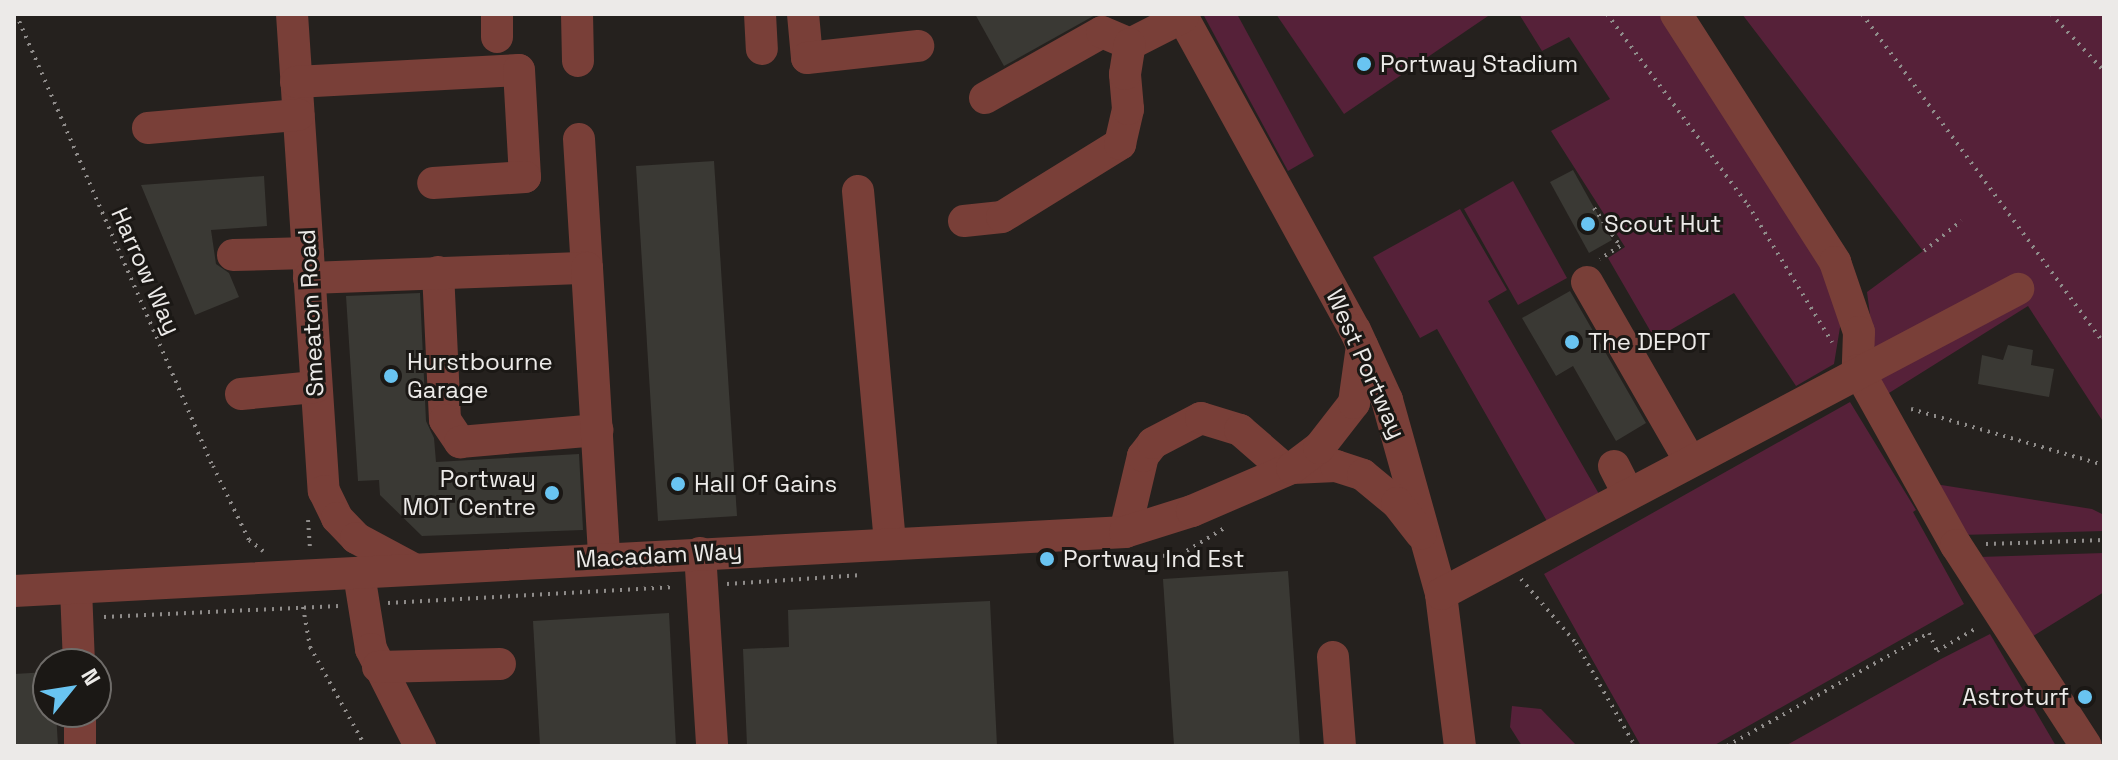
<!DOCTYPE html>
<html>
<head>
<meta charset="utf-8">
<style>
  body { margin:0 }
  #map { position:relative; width:2118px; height:760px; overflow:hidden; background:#25211e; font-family:"Space Grotesk",sans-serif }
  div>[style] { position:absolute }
  .green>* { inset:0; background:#562139 }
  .building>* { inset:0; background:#3a3934 }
  .path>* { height:4px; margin-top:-2px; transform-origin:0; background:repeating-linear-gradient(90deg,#8f8c8a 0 2px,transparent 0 8px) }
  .minor>* { height:32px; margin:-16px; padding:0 16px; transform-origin:16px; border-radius:16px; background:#793f38 }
  .dots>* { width:22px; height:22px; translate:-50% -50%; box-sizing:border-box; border:4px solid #1b1815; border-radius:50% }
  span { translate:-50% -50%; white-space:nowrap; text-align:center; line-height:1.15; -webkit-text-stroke:6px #1b1815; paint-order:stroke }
  .poi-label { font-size:24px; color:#eceae8 }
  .left { translate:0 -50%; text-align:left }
  .right { translate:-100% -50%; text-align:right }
  .street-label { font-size:24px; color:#eceae8 }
  .frame { position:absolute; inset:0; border:16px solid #eceae8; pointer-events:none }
  .north { position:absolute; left:32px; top:648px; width:80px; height:80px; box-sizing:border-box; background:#1b1815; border:2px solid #6f6c69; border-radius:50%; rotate:60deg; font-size:22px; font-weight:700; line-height:32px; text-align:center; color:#eceae8 }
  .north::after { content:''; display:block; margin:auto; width:28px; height:36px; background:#69c4f1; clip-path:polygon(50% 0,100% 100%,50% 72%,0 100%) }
</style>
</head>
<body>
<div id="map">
  <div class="green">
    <div style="clip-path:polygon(1203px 14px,1237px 14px,1314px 156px,1288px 171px)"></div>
    <div style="clip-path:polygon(1276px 14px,1491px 14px,1344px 114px)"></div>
    <div style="clip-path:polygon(1519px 14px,1666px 14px,1808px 225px,1843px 309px,1834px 364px,1796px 386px,1734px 293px,1655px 339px,1608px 258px,1625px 247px,1551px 131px,1610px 99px,1569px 37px,1542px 51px)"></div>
    <div style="clip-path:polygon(1742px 14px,2104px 14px,2104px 423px,2028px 306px,1881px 398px,1867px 292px,1923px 251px)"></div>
    <div style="clip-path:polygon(1513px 181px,1567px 278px,1518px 305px,1464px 209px)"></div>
    <div style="clip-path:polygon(1460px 209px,1507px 290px,1488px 301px,1599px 494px,1548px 523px,1437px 329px,1420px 338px,1373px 257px)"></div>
    <div style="clip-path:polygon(1850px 402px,1916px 510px,1913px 512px,1964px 604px,1713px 746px,1641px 746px,1544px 574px)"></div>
    <div style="clip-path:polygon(1935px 484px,2092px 509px,2104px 515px,2104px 531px,1960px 535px)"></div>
    <div style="clip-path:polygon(2104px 553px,2104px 592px,2030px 638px,1979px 557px)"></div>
    <div style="clip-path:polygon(1990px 634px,2056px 746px,1785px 746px,1941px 659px)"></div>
    <div style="clip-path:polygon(1512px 706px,1541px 709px,1577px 746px,1522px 746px,1510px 727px)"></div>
  </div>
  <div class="building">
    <div style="clip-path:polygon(975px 14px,1097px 14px,1004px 66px)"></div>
    <div style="clip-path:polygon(714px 161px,737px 516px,658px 521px,636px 166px)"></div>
    <div style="clip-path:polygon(1573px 170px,1612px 240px,1589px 253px,1550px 182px)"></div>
    <div style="clip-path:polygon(264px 176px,267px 226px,211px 230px,216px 264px,229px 273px,239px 297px,195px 315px,141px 185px)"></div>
    <div style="clip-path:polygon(1570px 291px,1646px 423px,1616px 441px,1573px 366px,1556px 376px,1522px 318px)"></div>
    <div style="clip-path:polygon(420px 293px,426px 421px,434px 438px,436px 462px,579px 454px,583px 530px,422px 536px,380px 495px,379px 480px,358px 481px,346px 296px)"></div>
    <div style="clip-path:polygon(2008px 345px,2033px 350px,2031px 365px,2054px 369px,2049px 397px,1978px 384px,1982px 355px,2003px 360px)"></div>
    <div style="clip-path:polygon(1288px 571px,1300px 746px,1174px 746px,1163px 579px)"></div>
    <div style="clip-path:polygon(990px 601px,997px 746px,747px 746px,743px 649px,789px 647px,788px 610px)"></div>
    <div style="clip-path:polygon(669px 613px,676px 746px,540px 746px,533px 621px)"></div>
    <div style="clip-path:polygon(48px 672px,48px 712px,56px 712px,58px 746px,14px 746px,14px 674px)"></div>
  </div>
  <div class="path">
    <div style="left:16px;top:14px;width:493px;rotate:66.5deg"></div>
    <div style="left:213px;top:466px;width:82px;rotate:64.1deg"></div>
    <div style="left:249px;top:540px;width:18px;rotate:38deg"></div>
    <div style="left:1607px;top:14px;width:237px;rotate:53.6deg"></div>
    <div style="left:1748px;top:205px;width:161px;rotate:58.5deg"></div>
    <div style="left:1862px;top:14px;width:409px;rotate:53.7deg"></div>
    <div style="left:2051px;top:14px;width:78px;rotate:47.1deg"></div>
    <div style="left:1594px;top:208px;width:46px;rotate:55.6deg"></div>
    <div style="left:1620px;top:246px;width:24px;rotate:147deg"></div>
    <div style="left:1924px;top:251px;width:48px;rotate:-39deg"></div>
    <div style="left:1911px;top:409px;width:201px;rotate:16.2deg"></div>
    <div style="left:308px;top:520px;width:32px;rotate:86deg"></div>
    <div style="left:1986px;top:544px;width:118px;rotate:-1.9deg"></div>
    <div style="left:1139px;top:557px;width:41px;rotate:-2.8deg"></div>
    <div style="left:1180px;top:555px;width:54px;rotate:-31.3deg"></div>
    <div style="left:1521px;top:579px;width:84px;rotate:49.3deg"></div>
    <div style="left:1576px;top:643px;width:119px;rotate:60.2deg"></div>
    <div style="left:727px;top:584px;width:135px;rotate:-3.8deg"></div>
    <div style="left:388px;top:603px;width:287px;rotate:-3.2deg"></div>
    <div style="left:303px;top:607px;width:41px;rotate:80.1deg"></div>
    <div style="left:310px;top:647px;width:113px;rotate:60.9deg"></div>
    <div style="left:104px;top:617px;width:235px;rotate:-2.7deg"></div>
    <div style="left:1727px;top:746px;width:231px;rotate:-29.2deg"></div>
    <div style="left:1929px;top:633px;width:20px;rotate:66deg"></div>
    <div style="left:1937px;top:651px;width:46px;rotate:-29.9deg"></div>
  </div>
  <div class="minor">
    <div style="left:292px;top:14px;width:478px;rotate:86.2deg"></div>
    <div style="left:324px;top:491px;width:30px;rotate:64deg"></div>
    <div style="left:337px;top:518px;width:28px;rotate:46deg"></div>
    <div style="left:356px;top:538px;width:64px;rotate:28.2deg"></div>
    <div style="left:497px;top:14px;width:23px;rotate:90deg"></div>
    <div style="left:577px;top:14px;width:47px;rotate:88.8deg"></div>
    <div style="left:760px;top:14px;width:35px;rotate:87deg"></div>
    <div style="left:803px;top:14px;width:44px;rotate:84.8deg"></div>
    <div style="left:807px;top:58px;width:112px;rotate:-6.2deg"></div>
    <div style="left:1181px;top:14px;width:361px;rotate:61.2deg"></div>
    <div style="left:1355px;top:330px;width:77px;rotate:65.4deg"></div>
    <div style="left:1387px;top:400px;width:201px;rotate:74.4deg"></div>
    <div style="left:1441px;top:594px;width:153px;rotate:82.9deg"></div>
    <div style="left:1676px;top:14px;width:295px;rotate:57.3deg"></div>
    <div style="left:1835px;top:262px;width:74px;rotate:71.1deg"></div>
    <div style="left:1859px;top:332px;width:38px;rotate:92deg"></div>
    <div style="left:1858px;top:370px;width:201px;rotate:60.8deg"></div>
    <div style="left:1956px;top:545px;width:239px;rotate:57.1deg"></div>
    <div style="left:296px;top:82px;width:223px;rotate:-3.1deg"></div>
    <div style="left:519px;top:70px;width:107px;rotate:86.8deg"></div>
    <div style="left:525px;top:177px;width:92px;rotate:176.3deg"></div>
    <div style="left:985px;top:98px;width:134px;rotate:-29.4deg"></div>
    <div style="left:1102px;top:32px;width:30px;rotate:23deg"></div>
    <div style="left:1130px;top:44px;width:59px;rotate:-27deg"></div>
    <div style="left:148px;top:128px;width:151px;rotate:-5deg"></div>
    <div style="left:579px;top:139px;width:129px;rotate:86.5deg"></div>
    <div style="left:858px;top:191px;width:352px;rotate:84.8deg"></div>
    <div style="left:964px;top:221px;width:38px;rotate:-6deg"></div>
    <div style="left:1002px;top:217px;width:139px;rotate:-31.7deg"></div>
    <div style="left:1120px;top:144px;width:36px;rotate:-77deg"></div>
    <div style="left:1128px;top:109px;width:35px;rotate:-95deg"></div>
    <div style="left:1125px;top:74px;width:30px;rotate:-81deg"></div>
    <div style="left:233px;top:255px;width:75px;rotate:-1.5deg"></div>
    <div style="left:438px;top:272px;width:148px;rotate:87.3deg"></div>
    <div style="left:445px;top:420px;width:27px;rotate:56deg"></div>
    <div style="left:460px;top:442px;width:138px;rotate:-5deg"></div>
    <div style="left:309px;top:278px;width:278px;rotate:-2.1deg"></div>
    <div style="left:587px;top:268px;width:289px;rotate:86.6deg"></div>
    <div style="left:1587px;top:282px;width:207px;rotate:60.1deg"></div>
    <div style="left:241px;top:394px;width:74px;rotate:-5.4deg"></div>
    <div style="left:1614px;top:466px;width:30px;rotate:63deg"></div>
    <div style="left:1292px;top:468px;width:44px;rotate:-2.6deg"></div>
    <div style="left:1336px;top:466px;width:28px;rotate:18deg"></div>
    <div style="left:1363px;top:475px;width:44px;rotate:39.5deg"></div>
    <div style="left:1397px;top:503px;width:39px;rotate:52deg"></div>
    <div style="left:1125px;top:532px;width:78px;rotate:-76.7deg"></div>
    <div style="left:1143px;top:456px;width:16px;rotate:-52deg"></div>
    <div style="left:1153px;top:443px;width:54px;rotate:-27.5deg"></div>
    <div style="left:1201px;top:418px;width:41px;rotate:17.1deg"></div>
    <div style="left:1240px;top:430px;width:61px;rotate:41deg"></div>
    <div style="left:700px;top:553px;width:193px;rotate:86.4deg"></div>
    <div style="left:359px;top:574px;width:76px;rotate:80.9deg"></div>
    <div style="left:371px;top:649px;width:109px;rotate:63.2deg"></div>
    <div style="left:76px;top:589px;width:75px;rotate:87.7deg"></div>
    <div style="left:14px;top:591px;width:1113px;rotate:-3.04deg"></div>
    <div style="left:1125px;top:532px;width:70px;rotate:-17.4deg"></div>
    <div style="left:1192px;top:511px;width:109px;rotate:-23.3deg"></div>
    <div style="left:1292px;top:468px;width:34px;rotate:-37deg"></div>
    <div style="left:1319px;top:448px;width:57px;rotate:-52.1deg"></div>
    <div style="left:1354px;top:403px;width:58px;rotate:-82deg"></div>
    <div style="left:1441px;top:594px;width:653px;rotate:-27.86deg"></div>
    <div style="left:1333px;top:657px;width:89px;rotate:85.5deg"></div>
    <div style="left:378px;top:667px;width:122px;rotate:-1.4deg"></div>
    <div style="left:80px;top:712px;width:34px;rotate:90deg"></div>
  </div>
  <div class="dots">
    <div style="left:1364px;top:64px;background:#69c4f1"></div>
    <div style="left:1588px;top:224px;background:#69c4f1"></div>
    <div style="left:1572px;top:342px;background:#69c4f1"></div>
    <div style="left:391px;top:376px;background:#69c4f1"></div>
    <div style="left:678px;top:484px;background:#69c4f1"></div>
    <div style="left:552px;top:493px;background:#69c4f1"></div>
    <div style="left:1047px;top:559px;background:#69c4f1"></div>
    <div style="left:2085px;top:697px;background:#69c4f1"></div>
  </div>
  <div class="poi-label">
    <span class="left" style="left:1380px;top:64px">Portway Stadium</span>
    <span class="left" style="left:1604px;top:224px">Scout Hut</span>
    <span class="left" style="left:1588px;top:342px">The DEPOT</span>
    <span class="left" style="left:407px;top:376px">Hurstbourne<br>Garage</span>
    <span class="right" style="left:536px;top:493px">Portway<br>MOT Centre</span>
    <span class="left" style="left:694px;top:484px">Hall Of Gains</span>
    <span class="left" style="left:1063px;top:559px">Portway Ind Est</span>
    <span class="right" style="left:2069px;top:697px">Astroturf</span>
  </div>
  <div class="street-label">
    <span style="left:146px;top:271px;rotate:66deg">Harrow Way</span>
    <span style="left:311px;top:313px;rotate:-93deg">Smeaton Road</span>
    <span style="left:1366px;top:364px;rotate:66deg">West Portway</span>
    <span style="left:659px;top:555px;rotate:-3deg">Macadam Way</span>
  </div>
  <div class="frame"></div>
  <div class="north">N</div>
</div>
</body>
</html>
